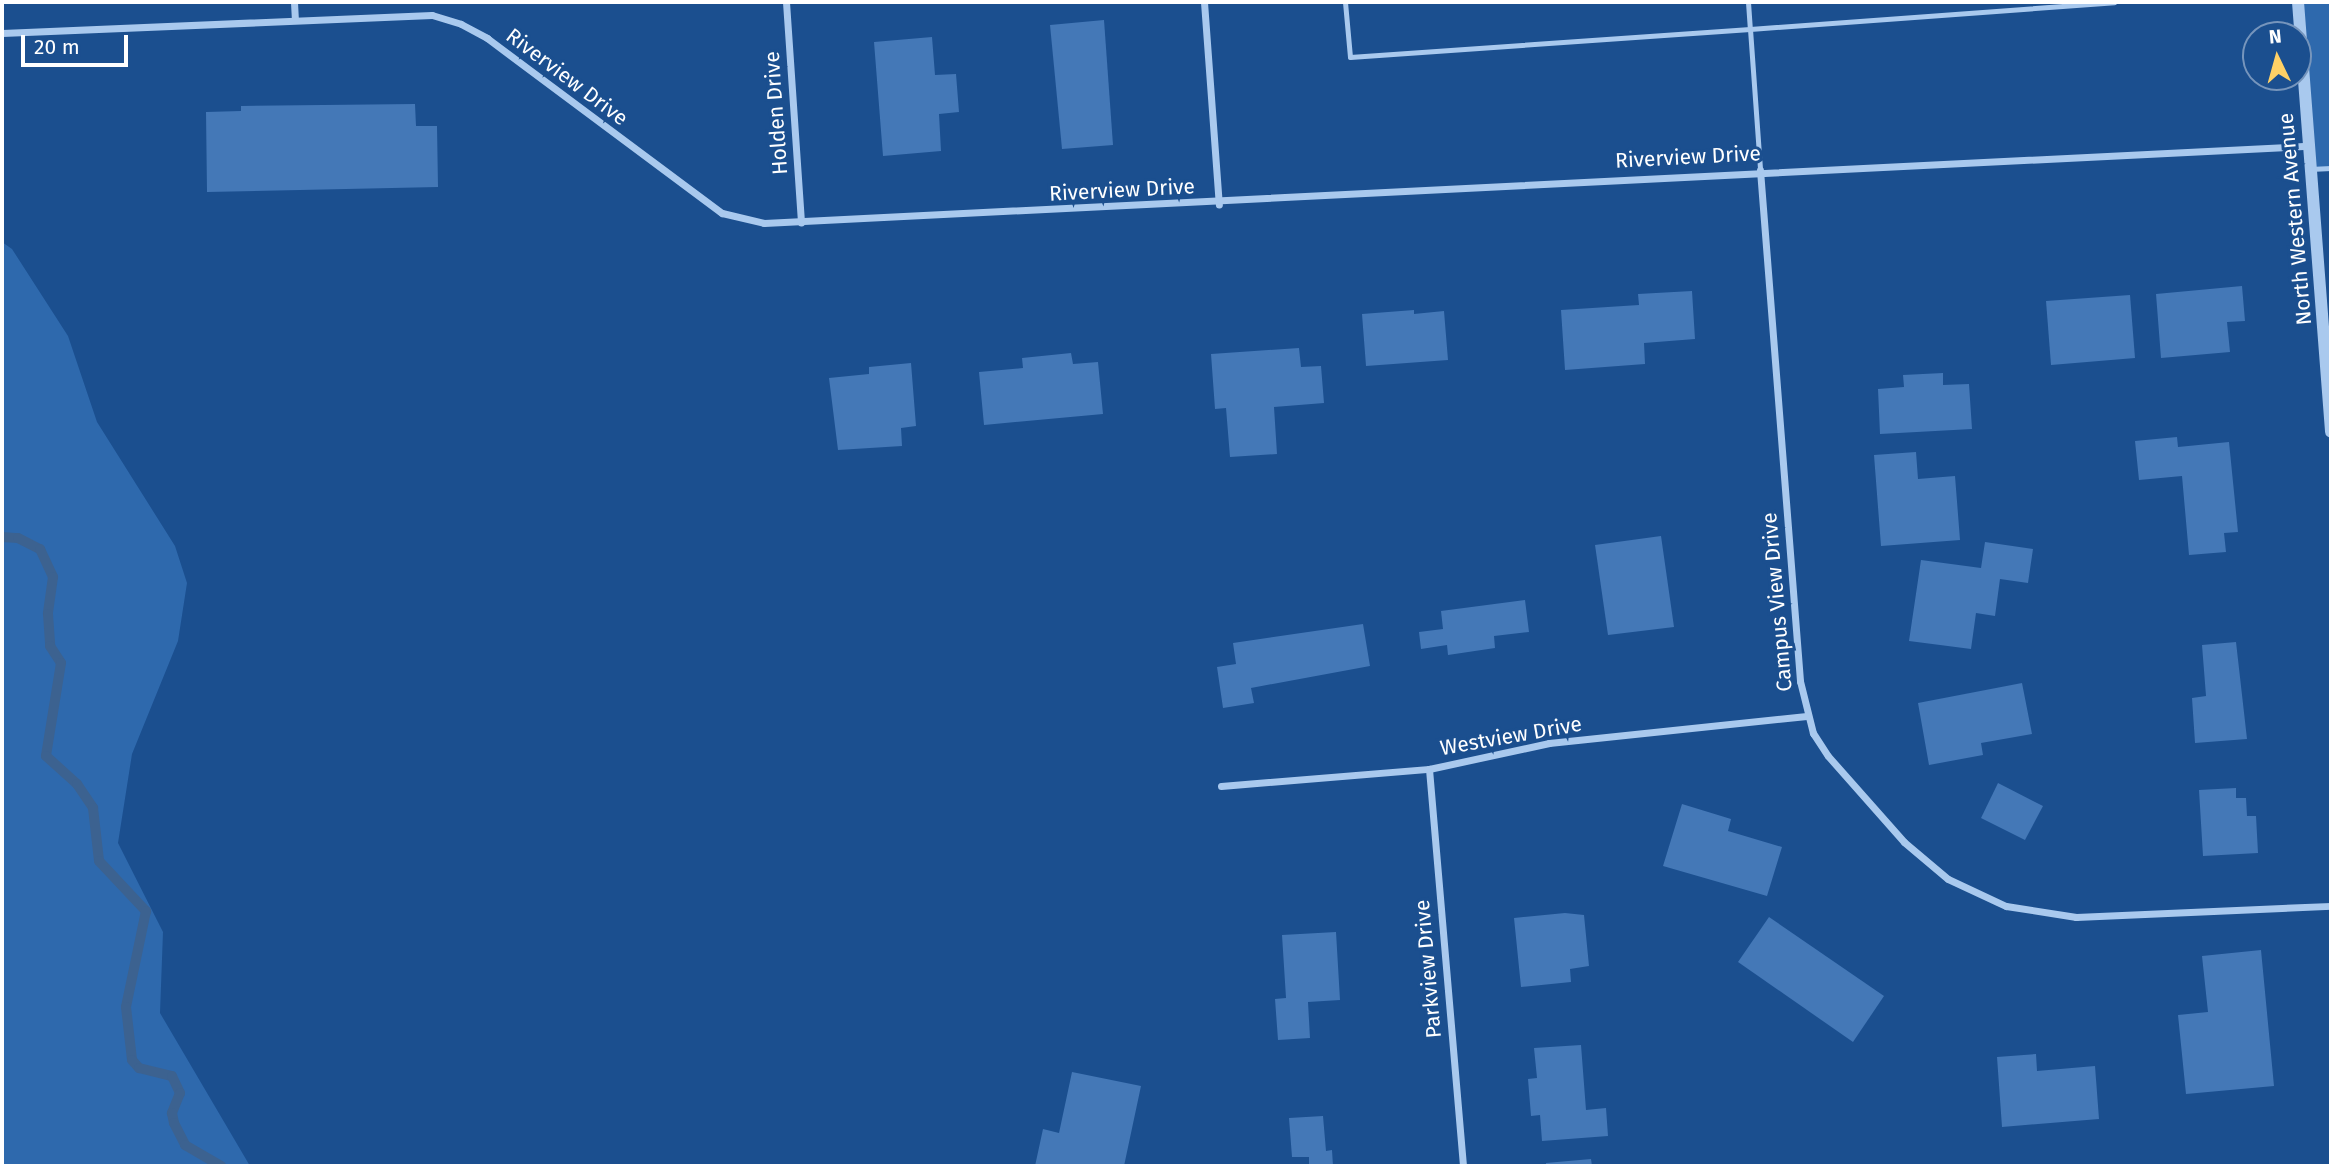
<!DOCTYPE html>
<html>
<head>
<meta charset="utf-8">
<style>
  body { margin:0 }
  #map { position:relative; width:2333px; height:1168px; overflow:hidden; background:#1b4f8f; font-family:"Fira Sans",sans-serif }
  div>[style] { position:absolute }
  .green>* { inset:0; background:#2e69ad }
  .stream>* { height:10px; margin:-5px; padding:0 5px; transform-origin:5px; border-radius:5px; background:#3c6290 }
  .building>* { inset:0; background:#4478b7 }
  .service>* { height:5px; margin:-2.5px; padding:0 2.5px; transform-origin:2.5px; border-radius:2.5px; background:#a9c9ee }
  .minor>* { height:7px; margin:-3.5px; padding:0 3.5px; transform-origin:3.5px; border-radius:3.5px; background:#a9c9ee }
  .tertiary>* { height:12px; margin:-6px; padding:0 6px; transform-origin:6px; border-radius:6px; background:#a9c9ee }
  span { translate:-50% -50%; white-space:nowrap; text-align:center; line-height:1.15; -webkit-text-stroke:6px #1b4f8f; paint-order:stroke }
  .street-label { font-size:21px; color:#fff }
  .frame { position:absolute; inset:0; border:4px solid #fff; pointer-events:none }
  .north { position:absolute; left:2242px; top:21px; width:70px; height:70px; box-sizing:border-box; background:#1b4f8f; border:2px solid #7695bc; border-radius:50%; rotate:355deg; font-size:19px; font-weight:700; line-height:28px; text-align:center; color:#fff }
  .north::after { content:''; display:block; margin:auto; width:24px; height:32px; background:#ffd166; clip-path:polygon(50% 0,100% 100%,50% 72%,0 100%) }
  .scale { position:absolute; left:21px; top:35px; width:107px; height:32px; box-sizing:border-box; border:4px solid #fff; border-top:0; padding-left:9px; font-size:21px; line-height:24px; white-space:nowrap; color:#fff; -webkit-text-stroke:5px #1b4f8f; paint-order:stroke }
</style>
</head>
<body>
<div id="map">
  <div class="green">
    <div style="clip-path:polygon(2298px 2px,2331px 2px,2331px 168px,2310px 169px)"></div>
    <div style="clip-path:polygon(2px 242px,12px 249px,68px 336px,97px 422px,175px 546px,187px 583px,178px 641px,132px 754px,118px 843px,163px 932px,160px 1013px,250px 1166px,2px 1166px)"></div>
  </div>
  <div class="stream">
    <div style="left:2px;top:537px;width:16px;rotate:4deg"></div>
    <div style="left:18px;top:538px;width:25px;rotate:27deg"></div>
    <div style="left:40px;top:549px;width:31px;rotate:65deg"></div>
    <div style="left:53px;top:577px;width:37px;rotate:98deg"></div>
    <div style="left:48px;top:614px;width:32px;rotate:86deg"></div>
    <div style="left:50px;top:646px;width:20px;rotate:57deg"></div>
    <div style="left:61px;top:663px;width:94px;rotate:99.2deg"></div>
    <div style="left:46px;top:756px;width:42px;rotate:42.1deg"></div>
    <div style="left:77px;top:784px;width:29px;rotate:56deg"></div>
    <div style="left:93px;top:808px;width:53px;rotate:83.5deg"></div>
    <div style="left:99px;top:861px;width:69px;rotate:46.8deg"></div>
    <div style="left:146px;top:911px;width:98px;rotate:101.8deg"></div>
    <div style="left:126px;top:1007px;width:53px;rotate:83.5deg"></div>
    <div style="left:132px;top:1060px;width:11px;rotate:49deg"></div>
    <div style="left:139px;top:1068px;width:34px;rotate:14deg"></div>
    <div style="left:172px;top:1076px;width:19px;rotate:65deg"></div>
    <div style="left:180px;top:1093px;width:22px;rotate:112deg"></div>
    <div style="left:172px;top:1113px;width:10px;rotate:79deg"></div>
    <div style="left:174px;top:1123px;width:25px;rotate:63deg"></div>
    <div style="left:185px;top:1145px;width:42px;rotate:30.3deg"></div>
  </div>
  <div class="building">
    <div style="clip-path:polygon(1104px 20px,1113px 145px,1062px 149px,1050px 25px)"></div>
    <div style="clip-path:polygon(932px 37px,935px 75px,956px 74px,959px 112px,939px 114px,941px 151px,883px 156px,874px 42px)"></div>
    <div style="clip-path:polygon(415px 104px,416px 126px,437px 126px,438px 187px,207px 192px,206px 112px,241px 111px,241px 106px)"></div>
    <div style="clip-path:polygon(2242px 286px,2245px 321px,2227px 322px,2230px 352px,2161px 358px,2156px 294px)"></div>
    <div style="clip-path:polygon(1692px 291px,1695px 339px,1644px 343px,1645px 364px,1565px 370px,1561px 310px,1639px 305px,1638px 294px)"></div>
    <div style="clip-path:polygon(2130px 295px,2135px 358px,2051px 365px,2046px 301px)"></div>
    <div style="clip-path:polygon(1414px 310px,1414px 314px,1444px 311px,1448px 360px,1366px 366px,1362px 314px)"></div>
    <div style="clip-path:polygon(1299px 348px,1301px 367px,1321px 366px,1324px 403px,1274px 407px,1277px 454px,1230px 457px,1226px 408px,1215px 409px,1211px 354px)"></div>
    <div style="clip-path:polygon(1071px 353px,1073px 364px,1098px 362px,1103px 414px,984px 425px,979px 372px,1023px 368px,1022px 358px)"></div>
    <div style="clip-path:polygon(911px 363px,916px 426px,901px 428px,902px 446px,838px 450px,829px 378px,869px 374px,869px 367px)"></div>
    <div style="clip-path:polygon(1943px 373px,1943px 385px,1969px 384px,1972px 429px,1880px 434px,1878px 389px,1904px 387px,1903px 375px)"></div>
    <div style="clip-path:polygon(2177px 437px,2178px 447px,2229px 442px,2238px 532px,2224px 533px,2226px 552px,2189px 555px,2182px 476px,2139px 480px,2135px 441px)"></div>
    <div style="clip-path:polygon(1916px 452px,1918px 479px,1955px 476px,1960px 540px,1881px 546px,1874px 455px)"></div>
    <div style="clip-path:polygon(1661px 536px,1674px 627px,1608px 635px,1595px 545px)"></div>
    <div style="clip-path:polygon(1985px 542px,2033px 549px,2028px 583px,2000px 579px,1995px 616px,1976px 613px,1971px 649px,1909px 641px,1921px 560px,1981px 568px)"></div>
    <div style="clip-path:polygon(1525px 600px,1529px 632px,1494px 636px,1495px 648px,1448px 655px,1447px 645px,1421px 649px,1419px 632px,1443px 629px,1441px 611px)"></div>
    <div style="clip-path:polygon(1363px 624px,1370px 666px,1251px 688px,1254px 703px,1223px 708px,1217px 667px,1236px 664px,1233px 643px)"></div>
    <div style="clip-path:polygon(2236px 642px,2247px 739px,2195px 743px,2192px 698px,2206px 696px,2202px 645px)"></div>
    <div style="clip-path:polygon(2022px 683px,2032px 734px,1981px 743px,1983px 755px,1929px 765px,1918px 703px)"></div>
    <div style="clip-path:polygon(1998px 783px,2043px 806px,2025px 840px,1981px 818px)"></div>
    <div style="clip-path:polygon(2236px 788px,2236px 798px,2246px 798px,2247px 816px,2256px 816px,2258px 853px,2203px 856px,2199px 790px)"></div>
    <div style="clip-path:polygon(1682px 804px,1731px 819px,1728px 831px,1782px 847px,1767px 896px,1663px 866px)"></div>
    <div style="clip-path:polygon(1565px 913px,1584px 915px,1589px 966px,1570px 969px,1571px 982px,1521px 987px,1514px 918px)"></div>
    <div style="clip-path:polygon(1769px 917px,1884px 996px,1853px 1042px,1738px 962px)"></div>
    <div style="clip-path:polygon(1336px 932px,1340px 1000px,1308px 1002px,1310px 1038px,1278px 1040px,1275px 999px,1286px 998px,1282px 935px)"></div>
    <div style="clip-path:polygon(2261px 950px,2274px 1086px,2186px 1094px,2178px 1015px,2208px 1012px,2202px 956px)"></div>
    <div style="clip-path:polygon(1581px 1045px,1586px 1110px,1606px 1108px,1608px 1136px,1542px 1141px,1540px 1115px,1531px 1116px,1528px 1079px,1537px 1078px,1534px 1048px)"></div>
    <div style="clip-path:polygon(2036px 1054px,2037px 1071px,2095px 1066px,2099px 1119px,2002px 1127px,1997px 1057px)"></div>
    <div style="clip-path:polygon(1072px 1072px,1141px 1086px,1124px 1166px,1035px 1166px,1043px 1129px,1059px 1133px)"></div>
    <div style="clip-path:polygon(1323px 1116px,1326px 1151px,1332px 1150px,1333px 1166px,1309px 1166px,1309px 1157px,1292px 1157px,1289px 1118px)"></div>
    <div style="clip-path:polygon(1591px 1159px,1592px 1166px,1546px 1166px,1546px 1163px)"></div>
  </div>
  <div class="service">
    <div style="left:1345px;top:2px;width:55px;rotate:84.8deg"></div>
    <div style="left:1350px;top:57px;width:401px;rotate:-4deg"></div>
    <div style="left:1750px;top:29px;width:141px;rotate:85.9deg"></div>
    <div style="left:1748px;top:2px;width:27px;rotate:86deg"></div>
    <div style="left:1750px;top:29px;width:365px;rotate:-4.2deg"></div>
    <div style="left:2310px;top:169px;width:21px;rotate:-3deg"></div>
  </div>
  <div class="minor">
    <div style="left:294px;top:2px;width:18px;rotate:87deg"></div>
    <div style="left:786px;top:2px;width:221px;rotate:86.1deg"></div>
    <div style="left:1204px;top:2px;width:203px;rotate:85.8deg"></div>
    <div style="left:2px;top:33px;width:430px;rotate:-2.4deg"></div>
    <div style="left:432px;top:15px;width:30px;rotate:17deg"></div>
    <div style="left:461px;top:24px;width:30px;rotate:28deg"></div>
    <div style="left:487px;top:38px;width:293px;rotate:36.7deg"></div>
    <div style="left:722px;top:213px;width:43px;rotate:13.4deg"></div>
    <div style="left:764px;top:223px;width:1546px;rotate:-2.86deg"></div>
    <div style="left:1760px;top:170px;width:513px;rotate:85.52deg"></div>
    <div style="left:1800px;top:681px;width:54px;rotate:76deg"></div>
    <div style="left:1813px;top:733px;width:27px;rotate:57deg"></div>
    <div style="left:1828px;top:756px;width:115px;rotate:48.5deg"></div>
    <div style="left:1904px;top:842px;width:57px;rotate:40.1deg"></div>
    <div style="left:1948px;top:879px;width:64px;rotate:25deg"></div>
    <div style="left:2006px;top:906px;width:71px;rotate:8.9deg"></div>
    <div style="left:2076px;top:917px;width:255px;rotate:-2.5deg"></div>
    <div style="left:1429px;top:769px;width:398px;rotate:85.1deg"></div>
    <div style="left:1221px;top:786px;width:209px;rotate:-4.7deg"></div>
    <div style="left:1429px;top:769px;width:123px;rotate:-12.2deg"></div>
    <div style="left:1549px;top:743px;width:259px;rotate:-6deg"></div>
  </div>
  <div class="tertiary">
    <div style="left:2298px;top:2px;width:431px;rotate:85.6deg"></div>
  </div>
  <div class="street-label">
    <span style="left:567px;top:77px;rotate:37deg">Riverview Drive</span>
    <span style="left:776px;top:113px;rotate:-94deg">Holden Drive</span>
    <span style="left:1688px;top:157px;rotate:-3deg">Riverview Drive</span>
    <span style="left:1122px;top:190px;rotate:-3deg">Riverview Drive</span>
    <span style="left:2295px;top:219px;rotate:-95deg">North Western Avenue</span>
    <span style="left:1777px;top:602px;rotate:-95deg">Campus View Drive</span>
    <span style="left:1511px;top:736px;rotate:-10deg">Westview Drive</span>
    <span style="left:1428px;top:969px;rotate:-95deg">Parkview Drive</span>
  </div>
  <div class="frame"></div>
  <div class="north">N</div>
  <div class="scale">20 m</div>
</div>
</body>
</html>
